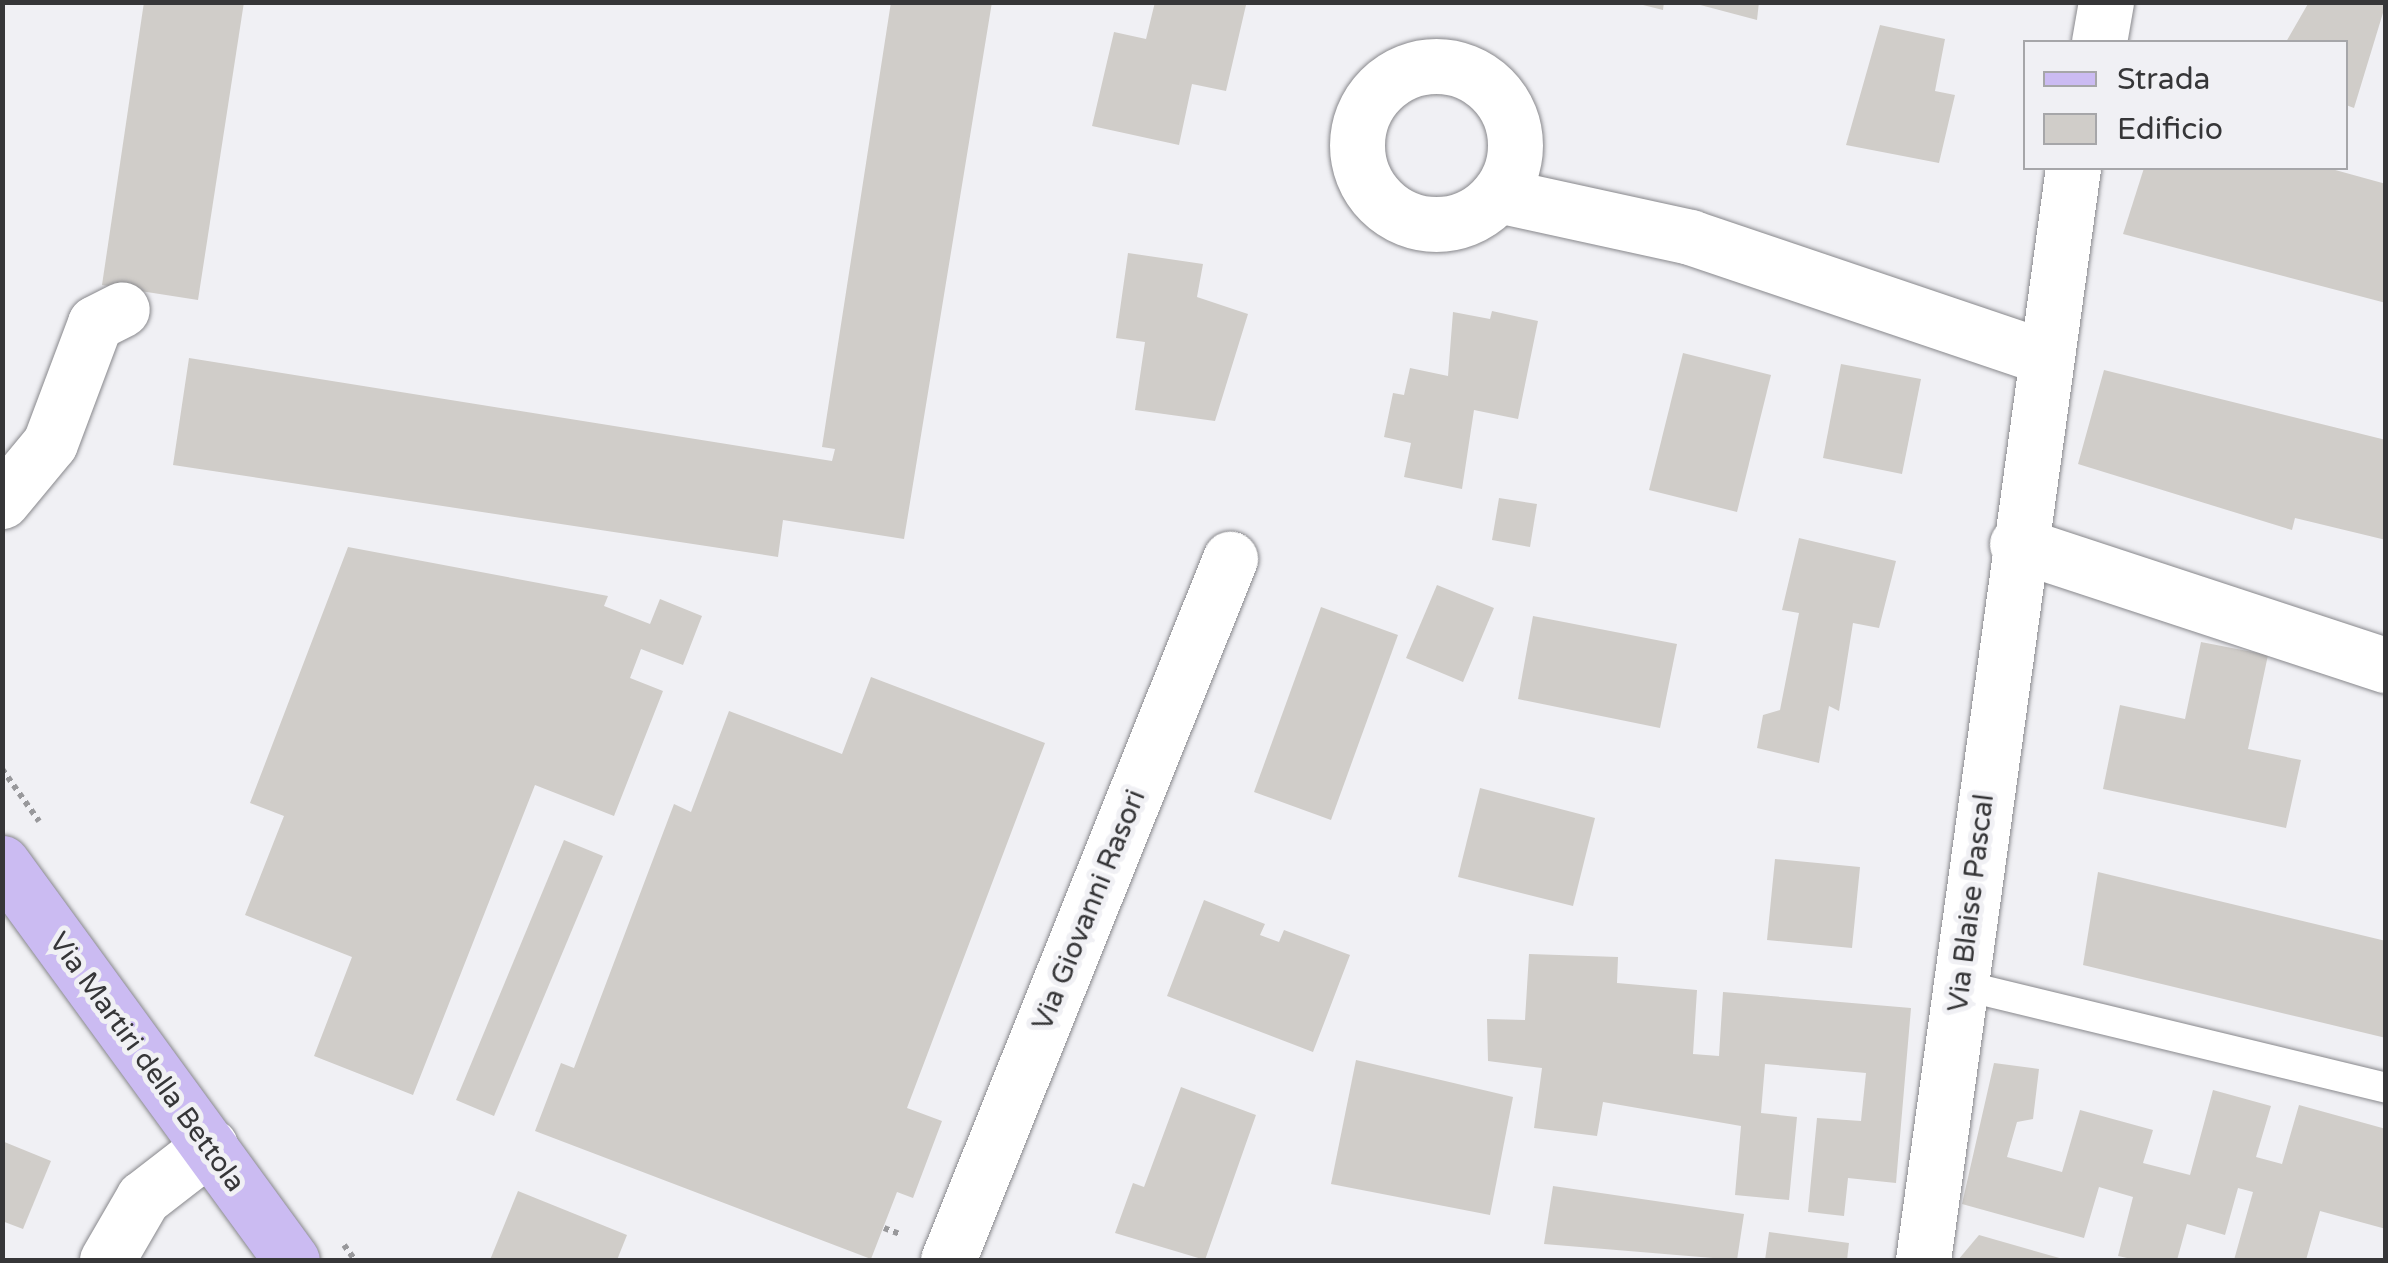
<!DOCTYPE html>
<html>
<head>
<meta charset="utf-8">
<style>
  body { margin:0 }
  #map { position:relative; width:2388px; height:1263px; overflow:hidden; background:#f0f0f4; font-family:"Varela Round",sans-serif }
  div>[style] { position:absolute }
  .building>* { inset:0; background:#d0cdc9 }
  .path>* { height:6px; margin-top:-3px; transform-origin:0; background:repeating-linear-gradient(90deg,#98989b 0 5px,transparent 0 10px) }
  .roads { filter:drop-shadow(0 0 2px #88888c) drop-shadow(0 0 2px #88888c) }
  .lane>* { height:30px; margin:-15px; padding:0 15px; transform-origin:15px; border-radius:15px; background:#fff }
  .street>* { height:55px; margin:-27.5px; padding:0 27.5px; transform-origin:27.5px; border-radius:27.5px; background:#fff }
  .street>.ring { margin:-27.5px; padding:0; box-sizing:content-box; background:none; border:55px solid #fff; border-radius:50% }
  .primary>* { height:55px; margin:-27.5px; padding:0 27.5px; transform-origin:27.5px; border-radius:27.5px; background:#cbbbf2 }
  span { translate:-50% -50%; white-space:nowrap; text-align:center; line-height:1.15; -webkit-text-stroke:10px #f0f0f4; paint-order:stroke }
  .street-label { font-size:28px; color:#363638 }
  .frame { position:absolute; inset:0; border:5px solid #363638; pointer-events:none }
  .legend { position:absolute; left:2023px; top:40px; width:325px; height:130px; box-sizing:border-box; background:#f0f0f4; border:2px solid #a6a6a9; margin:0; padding:12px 18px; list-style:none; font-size:30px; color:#363638 }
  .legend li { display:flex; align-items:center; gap:20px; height:50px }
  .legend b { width:50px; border:2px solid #a6a6a9 }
</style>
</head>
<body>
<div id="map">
  <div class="building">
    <div style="clip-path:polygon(144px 2px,244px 2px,198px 300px,102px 285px)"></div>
    <div style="clip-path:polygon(891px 2px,992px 2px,904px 539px,783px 520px,778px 557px,173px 465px,189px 358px,832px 461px,835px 449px,822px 447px)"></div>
    <div style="clip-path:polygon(1155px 2px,1246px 5px,1226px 91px,1192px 84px,1179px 145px,1092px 126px,1114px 32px,1146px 39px)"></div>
    <div style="clip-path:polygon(1631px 2px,1664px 2px,1663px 10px)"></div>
    <div style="clip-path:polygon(1689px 2px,1759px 2px,1757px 20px)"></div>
    <div style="clip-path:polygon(2309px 2px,2386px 3px,2354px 108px,2346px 105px,2346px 42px,2286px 42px)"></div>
    <div style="clip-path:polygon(1880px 25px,1945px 39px,1935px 91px,1955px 95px,1939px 163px,1846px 145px)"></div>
    <div style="clip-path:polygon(2144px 168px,2328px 168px,2386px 184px,2386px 303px,2123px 234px)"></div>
    <div style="clip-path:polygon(1128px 253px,1203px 264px,1197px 297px,1248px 314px,1215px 421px,1135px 410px,1145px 342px,1116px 338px)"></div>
    <div style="clip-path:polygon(1492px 311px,1538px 321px,1518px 419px,1474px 410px,1462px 489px,1404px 477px,1411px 443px,1384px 437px,1393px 393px,1404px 395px,1410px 368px,1448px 376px,1453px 312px,1490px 319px)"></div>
    <div style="clip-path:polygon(1683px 353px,1771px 375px,1737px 512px,1649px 490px)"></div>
    <div style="clip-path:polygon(1841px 364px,1921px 379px,1902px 474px,1823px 458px)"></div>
    <div style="clip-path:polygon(2104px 370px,2386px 440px,2386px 540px,2295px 518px,2292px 530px,2078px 464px)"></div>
    <div style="clip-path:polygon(1499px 498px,1537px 504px,1530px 547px,1492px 540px)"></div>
    <div style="clip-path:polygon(1799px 538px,1896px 561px,1879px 628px,1853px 623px,1839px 711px,1829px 706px,1819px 763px,1757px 748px,1763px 715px,1780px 710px,1799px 613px,1782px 610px)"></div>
    <div style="clip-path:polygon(348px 547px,608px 596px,604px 606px,650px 624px,660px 599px,702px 616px,683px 665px,641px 649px,630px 678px,663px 691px,614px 816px,535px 785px,413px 1095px,314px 1056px,352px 957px,245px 915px,284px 816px,250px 803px)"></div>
    <div style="clip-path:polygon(1437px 585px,1494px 608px,1463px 682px,1406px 658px)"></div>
    <div style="clip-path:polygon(1321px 607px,1398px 635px,1331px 820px,1254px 792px)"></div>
    <div style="clip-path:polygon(1533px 616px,1677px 644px,1660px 728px,1518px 699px)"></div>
    <div style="clip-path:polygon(2201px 642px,2268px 655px,2248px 749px,2301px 760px,2286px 828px,2103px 789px,2120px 705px,2185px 719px)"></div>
    <div style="clip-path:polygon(871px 677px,1045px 743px,907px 1108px,942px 1121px,913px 1198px,897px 1192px,871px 1259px,535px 1131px,561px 1063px,574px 1068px,674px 804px,691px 812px,729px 711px,842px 754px)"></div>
    <div style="clip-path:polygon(1480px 788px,1595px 818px,1573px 906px,1458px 877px)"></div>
    <div style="clip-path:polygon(564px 840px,603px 856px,494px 1116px,456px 1100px)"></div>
    <div style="clip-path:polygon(1775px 859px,1860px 867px,1852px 948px,1767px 940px)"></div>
    <div style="clip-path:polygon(2098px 872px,2386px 941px,2386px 1038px,2083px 965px)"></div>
    <div style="clip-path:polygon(1204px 900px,1265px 924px,1260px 935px,1279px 942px,1284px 930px,1350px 955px,1313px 1052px,1167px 996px)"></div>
    <div style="clip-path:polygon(1529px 954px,1618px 957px,1617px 983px,1697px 990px,1693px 1054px,1719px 1056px,1723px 992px,1911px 1008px,1896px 1183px,1848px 1178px,1844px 1216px,1808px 1212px,1817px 1118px,1861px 1121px,1866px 1073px,1765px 1064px,1761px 1113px,1797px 1117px,1789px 1200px,1735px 1195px,1741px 1126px,1603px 1102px,1597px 1136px,1534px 1128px,1542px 1068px,1488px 1061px,1487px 1019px,1525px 1020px)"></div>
    <div style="clip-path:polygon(1356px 1060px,1513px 1097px,1490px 1215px,1331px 1184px)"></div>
    <div style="clip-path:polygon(1994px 1063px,2039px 1069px,2033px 1119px,2017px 1122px,2007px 1157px,2062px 1172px,2080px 1110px,2153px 1130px,2143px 1163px,2190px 1175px,2213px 1090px,2271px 1106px,2256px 1157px,2282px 1164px,2299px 1105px,2386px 1129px,2386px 1229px,2320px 1211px,2306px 1260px,2234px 1260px,2253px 1192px,2238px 1188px,2225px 1235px,2187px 1224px,2177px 1260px,2136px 1260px,2118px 1256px,2133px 1197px,2099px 1187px,2084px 1238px,1962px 1204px)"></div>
    <div style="clip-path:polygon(1181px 1087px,1256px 1115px,1205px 1260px,1115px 1233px,1133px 1183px,1144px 1187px)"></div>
    <div style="clip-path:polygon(2px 1141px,51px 1161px,23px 1229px,2px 1221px)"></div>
    <div style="clip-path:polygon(1553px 1186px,1744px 1214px,1737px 1260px,1544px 1244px)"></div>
    <div style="clip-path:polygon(518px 1191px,627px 1235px,617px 1260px,490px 1260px)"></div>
    <div style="clip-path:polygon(1769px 1232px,1849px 1243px,1847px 1260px,1765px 1260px)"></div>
    <div style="clip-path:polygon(1979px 1235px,2063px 1259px,2063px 1260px,1958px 1260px)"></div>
  </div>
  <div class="path">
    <div style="left:2px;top:769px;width:64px;rotate:54.6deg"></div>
    <div style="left:884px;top:1228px;width:19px;rotate:21deg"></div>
    <div style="left:344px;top:1245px;width:19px;rotate:54deg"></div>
  </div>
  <div class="roads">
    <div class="lane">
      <div style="left:1961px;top:985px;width:437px;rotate:13.6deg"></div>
    </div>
    <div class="street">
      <div style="left:2099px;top:42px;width:41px;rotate:-80.1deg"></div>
      <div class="ring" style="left:1357px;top:66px;width:103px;height:103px"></div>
      <div style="left:1498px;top:195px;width:197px;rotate:12.3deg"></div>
      <div style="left:1690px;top:237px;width:374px;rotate:18.7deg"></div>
      <div style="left:2px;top:501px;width:75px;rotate:-50.4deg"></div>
      <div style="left:50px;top:443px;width:128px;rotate:-69.4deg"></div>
      <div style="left:95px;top:323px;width:30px;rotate:-27deg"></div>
      <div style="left:2017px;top:544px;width:388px;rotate:18.2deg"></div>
      <div style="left:107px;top:1260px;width:72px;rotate:-59.9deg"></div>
      <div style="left:143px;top:1198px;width:85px;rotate:-37.8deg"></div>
      <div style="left:948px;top:1260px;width:756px;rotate:-68.09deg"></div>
      <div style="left:1923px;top:1260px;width:1102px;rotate:-82.18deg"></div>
    </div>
    <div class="primary">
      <div style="left:2px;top:863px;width:492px;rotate:53.9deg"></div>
    </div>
  </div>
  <div class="street-label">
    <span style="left:1971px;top:903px;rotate:-83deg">Via Blaise Pascal</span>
    <span style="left:1089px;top:910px;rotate:-68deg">Via Giovanni Rasori</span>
    <span style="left:147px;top:1062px;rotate:54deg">Via Martiri della Bettola</span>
  </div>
  <div class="frame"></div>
  <ul class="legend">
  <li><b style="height:12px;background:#cbbbf2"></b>Strada</li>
  <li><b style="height:28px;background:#d0cdc9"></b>Edificio</li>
  </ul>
</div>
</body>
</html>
